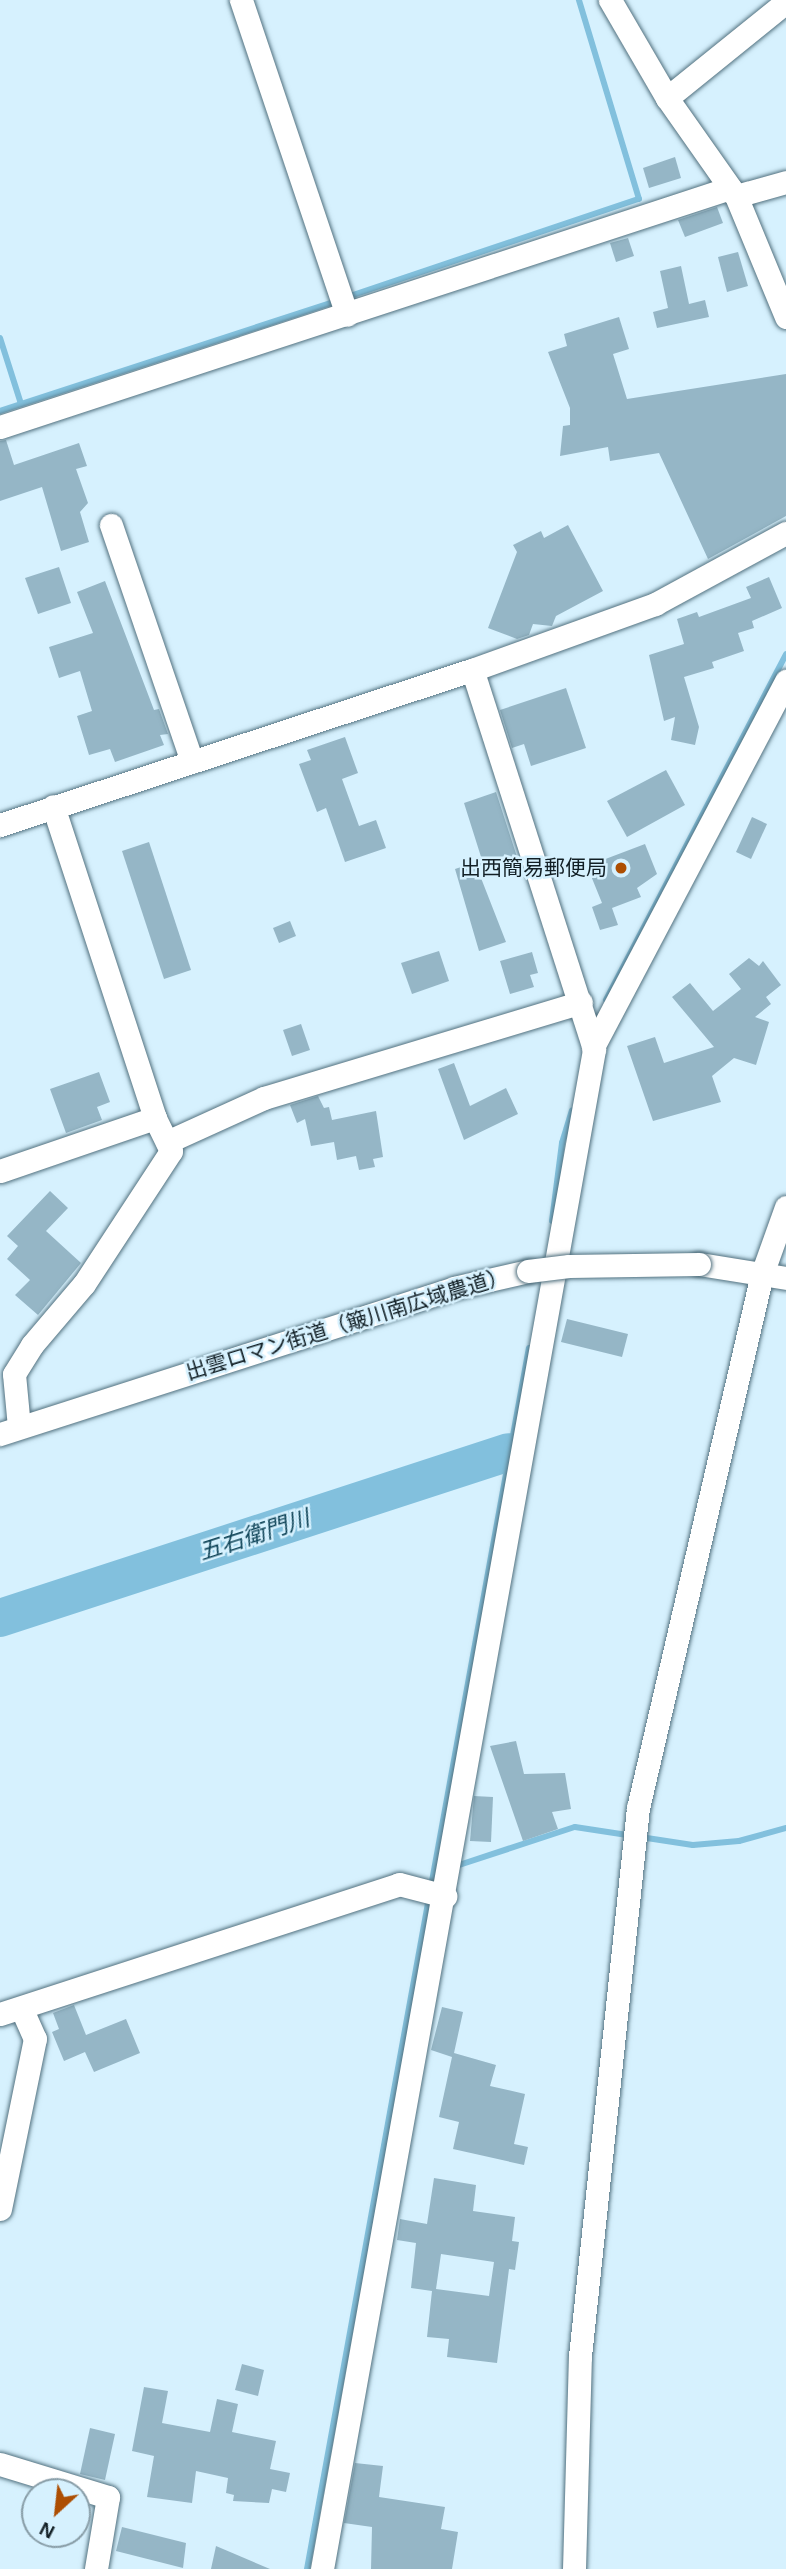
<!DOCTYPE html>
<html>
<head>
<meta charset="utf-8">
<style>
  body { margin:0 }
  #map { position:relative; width:786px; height:2569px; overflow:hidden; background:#d6f1fe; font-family:Arial,"Noto Sans JP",sans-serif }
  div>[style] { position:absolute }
  .stream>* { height:6px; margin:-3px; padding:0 3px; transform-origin:3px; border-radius:3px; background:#82c0dd }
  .river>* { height:38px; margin:-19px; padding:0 19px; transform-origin:19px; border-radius:19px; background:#82c0dd }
  .building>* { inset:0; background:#95b6c6 }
  .roads { filter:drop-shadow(0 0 2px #52717f) drop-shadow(0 0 2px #52717f) }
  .minor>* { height:23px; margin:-11.5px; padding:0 11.5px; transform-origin:11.5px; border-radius:11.5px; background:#fff }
  .bridges { filter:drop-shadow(0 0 2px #52717f) drop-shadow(0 0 2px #52717f) }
  .minor-bridge>* { height:23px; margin:-11.5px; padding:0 11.5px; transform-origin:11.5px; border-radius:11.5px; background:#fff }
  .dots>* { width:19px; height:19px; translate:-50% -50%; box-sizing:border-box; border:4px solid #d6f1fe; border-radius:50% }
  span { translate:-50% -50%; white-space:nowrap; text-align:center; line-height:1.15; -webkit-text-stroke:5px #d6f1fe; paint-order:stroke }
  .poi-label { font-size:21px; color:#121f25 }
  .right { translate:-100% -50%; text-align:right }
  .street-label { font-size:21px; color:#121f25 }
  .water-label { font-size:23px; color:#104559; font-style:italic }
  .north { position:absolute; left:21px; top:2478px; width:70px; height:70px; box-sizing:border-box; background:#d6f1fe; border:2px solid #889da7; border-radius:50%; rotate:207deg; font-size:19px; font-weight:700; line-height:28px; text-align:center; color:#121f25 }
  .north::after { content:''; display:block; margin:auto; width:24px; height:32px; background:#ad4e02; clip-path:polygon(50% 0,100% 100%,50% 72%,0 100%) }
</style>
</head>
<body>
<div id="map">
  <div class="stream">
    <div style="left:347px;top:297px;width:308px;rotate:-18.6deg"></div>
    <div style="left:639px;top:199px;width:208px;rotate:-106.8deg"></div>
    <div style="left:0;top:338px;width:69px;rotate:72.3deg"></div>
    <div style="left:0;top:411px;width:354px;rotate:-18.1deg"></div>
    <div style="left:606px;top:1000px;width:390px;rotate:-62.5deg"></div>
    <div style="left:552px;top:1221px;width:79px;rotate:-82.7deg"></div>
    <div style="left:562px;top:1143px;width:34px;rotate:-73deg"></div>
    <div style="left:453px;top:1867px;width:128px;rotate:-18.2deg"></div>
    <div style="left:575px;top:1827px;width:119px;rotate:8.7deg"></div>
    <div style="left:693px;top:1845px;width:46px;rotate:-5deg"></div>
    <div style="left:739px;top:1841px;width:49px;rotate:-15.5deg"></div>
    <div style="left:307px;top:2569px;width:1241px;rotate:-79.7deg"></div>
  </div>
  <div class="river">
    <div style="left:0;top:1618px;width:535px;rotate:-18.06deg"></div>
  </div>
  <div class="building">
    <div style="clip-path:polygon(675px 157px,681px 178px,649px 188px,643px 168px)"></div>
    <div style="clip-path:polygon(717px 207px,723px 223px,685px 237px,678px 220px)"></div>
    <div style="clip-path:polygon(628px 238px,634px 256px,616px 262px,610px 243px)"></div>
    <div style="clip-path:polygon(738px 252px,748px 286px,727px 292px,718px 257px)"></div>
    <div style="clip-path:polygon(681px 266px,689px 304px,705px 300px,709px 317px,657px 328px,653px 312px,668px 308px,660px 271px)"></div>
    <div style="clip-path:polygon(619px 317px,629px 349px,613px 354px,627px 399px,786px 374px,786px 516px,708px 559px,659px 453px,610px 461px,608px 447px,560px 456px,563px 426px,570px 425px,570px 408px,548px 352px,567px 346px,564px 334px)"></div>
    <div style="clip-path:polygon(6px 440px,14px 465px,79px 443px,87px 466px,76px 469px,88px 503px,80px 512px,89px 542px,61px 551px,42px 487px,0 501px,0 441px)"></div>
    <div style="clip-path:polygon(568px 525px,603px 591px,556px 616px,552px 626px,533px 624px,529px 635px,517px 639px,488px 628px,517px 552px,513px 545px,541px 531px,544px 538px)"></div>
    <div style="clip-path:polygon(59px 567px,71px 603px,38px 614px,25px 578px)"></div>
    <div style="clip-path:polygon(769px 577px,782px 608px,752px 621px,754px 628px,738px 633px,744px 651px,712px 662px,714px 668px,684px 677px,699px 727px,695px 745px,671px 740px,675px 717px,664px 721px,649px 655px,684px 644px,677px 619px,697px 612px,699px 617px,751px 598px,746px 587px)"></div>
    <div style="clip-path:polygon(105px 581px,154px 710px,159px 709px,168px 734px,160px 735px,164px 745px,115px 762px,110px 749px,89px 755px,77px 716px,92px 711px,80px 671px,59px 678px,49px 647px,93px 633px,77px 592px)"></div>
    <div style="clip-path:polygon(566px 688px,586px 748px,531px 766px,524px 744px,512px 748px,500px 710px)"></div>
    <div style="clip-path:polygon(345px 737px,358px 773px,342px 779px,359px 826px,376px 820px,386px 848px,345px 862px,326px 808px,317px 812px,299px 764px,311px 760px,307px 750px)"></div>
    <div style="clip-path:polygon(666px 770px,685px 805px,627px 837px,607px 801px)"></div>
    <div style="clip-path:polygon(496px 792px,519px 863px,481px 878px,506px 942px,479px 951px,455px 869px,482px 860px,464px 803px)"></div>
    <div style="clip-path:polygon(752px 817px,767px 824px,751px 859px,736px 852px)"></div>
    <div style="clip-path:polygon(149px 842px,191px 970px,164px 979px,122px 851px)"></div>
    <div style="clip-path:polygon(645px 844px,657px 874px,637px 888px,641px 897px,612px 908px,618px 925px,600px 930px,592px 907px,602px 903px,587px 866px)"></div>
    <div style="clip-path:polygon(290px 921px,296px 936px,279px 943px,273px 928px)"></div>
    <div style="clip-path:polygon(439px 951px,449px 981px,412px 994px,401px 963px)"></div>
    <div style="clip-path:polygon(532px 952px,538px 973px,530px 975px,534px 987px,510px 994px,500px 961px)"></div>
    <div style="clip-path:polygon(749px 958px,759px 966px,763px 961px,781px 985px,766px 997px,771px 1004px,755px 1017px,769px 1022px,756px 1065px,734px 1058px,712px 1076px,721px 1102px,653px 1121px,627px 1046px,655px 1037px,664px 1063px,714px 1047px,672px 997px,690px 983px,713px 1011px,741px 989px,729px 974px)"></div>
    <div style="clip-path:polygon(301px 1024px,310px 1050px,292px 1056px,283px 1030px)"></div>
    <div style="clip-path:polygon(454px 1063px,470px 1106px,506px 1088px,518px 1114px,464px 1140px,438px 1069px)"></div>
    <div style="clip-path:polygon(99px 1072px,110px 1102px,97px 1107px,102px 1120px,66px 1133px,50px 1089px)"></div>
    <div style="clip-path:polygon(318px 1096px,324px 1108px,329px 1107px,332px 1120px,376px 1111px,383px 1157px,373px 1159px,375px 1167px,359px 1170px,356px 1156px,337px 1160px,334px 1142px,311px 1146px,305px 1119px,297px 1123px,290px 1105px)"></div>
    <div style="clip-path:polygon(50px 1191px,68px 1208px,46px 1231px,81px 1263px,38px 1315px,15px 1295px,30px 1280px,7px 1259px,18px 1246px,7px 1236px)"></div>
    <div style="clip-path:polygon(567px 1319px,628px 1334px,622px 1357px,561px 1342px)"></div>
    <div style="clip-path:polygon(516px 1741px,524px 1774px,565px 1773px,571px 1809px,552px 1812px,558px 1829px,523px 1841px,490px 1746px)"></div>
    <div style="clip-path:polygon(474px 1796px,493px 1797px,491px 1842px,470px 1841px)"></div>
    <div style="clip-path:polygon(74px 2005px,86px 2035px,126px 2019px,140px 2053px,94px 2072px,85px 2052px,64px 2061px,52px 2032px,59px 2029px,53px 2013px)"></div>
    <div style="clip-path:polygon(442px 2007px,463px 2012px,454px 2053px,496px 2065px,490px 2086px,525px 2094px,514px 2144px,528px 2147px,524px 2165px,453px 2149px,459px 2122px,439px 2117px,452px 2057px,431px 2050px)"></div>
    <div style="clip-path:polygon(evenodd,434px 2178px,476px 2185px,473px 2211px,515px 2217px,512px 2241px,519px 2242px,515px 2270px,509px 2269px,497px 2363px,447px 2357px,449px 2339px,427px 2337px,432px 2291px,411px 2288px,416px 2243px,397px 2240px,400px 2219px,427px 2224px,434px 2178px,441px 2254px,494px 2262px,489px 2296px,436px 2289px,441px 2254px)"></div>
    <div style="clip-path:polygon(242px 2364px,264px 2370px,258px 2396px,235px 2390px)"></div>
    <div style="clip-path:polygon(144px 2387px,168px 2391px,162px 2423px,210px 2432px,217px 2399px,238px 2404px,232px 2432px,276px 2441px,270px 2469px,290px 2473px,286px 2492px,272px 2489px,269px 2503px,233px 2501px,234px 2495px,226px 2493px,228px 2478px,196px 2471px,192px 2503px,147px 2497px,154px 2456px,132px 2451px)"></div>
    <div style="clip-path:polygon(90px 2428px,115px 2434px,105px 2480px,80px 2474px)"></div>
    <div style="clip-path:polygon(355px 2463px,383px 2466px,379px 2497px,445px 2507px,441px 2529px,458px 2532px,452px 2569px,371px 2569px,372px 2527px,344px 2523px)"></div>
    <div style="clip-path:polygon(122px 2527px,186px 2543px,183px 2568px,116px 2551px)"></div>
    <div style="clip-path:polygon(216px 2546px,270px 2569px,211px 2569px)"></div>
  </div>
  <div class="roads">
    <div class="minor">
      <div style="left:241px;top:0;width:332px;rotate:71.4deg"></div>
      <div style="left:610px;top:0;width:113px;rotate:59.8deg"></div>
      <div style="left:667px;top:98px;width:120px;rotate:54.9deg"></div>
      <div style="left:736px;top:196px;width:131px;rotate:67.5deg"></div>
      <div style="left:667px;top:98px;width:153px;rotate:-38.9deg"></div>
      <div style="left:736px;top:196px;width:52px;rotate:-15.6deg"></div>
      <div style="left:0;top:427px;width:768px;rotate:-18.13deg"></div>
      <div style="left:111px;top:525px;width:250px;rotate:71.1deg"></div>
      <div style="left:0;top:825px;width:497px;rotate:-18.2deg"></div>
      <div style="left:472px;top:670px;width:195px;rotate:-19.8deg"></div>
      <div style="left:655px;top:604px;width:149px;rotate:-28.5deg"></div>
      <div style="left:593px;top:1047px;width:414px;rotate:-62.2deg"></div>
      <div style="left:167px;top:1142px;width:107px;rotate:-24.4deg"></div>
      <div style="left:264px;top:1098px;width:331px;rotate:-16.8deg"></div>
      <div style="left:0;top:1171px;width:164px;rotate:-18.9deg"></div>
      <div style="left:699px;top:1264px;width:88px;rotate:9.1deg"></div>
      <div style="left:19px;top:1427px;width:53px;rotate:-95.4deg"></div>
      <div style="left:14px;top:1374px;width:34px;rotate:-58deg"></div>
      <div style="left:32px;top:1345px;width:80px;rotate:-49.6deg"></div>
      <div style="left:84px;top:1284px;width:159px;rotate:-56.8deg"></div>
      <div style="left:171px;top:1151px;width:37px;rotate:-116deg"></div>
      <div style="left:155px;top:1118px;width:328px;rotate:-108.1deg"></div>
      <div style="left:0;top:1434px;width:477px;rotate:-17.8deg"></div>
      <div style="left:454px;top:1288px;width:76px;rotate:-12.9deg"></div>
      <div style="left:0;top:2014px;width:420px;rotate:-18deg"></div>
      <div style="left:399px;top:1884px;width:48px;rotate:14.6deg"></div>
      <div style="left:0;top:2209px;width:174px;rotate:-78.4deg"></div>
      <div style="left:35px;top:2039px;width:34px;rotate:-114deg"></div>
      <div style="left:0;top:2464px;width:113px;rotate:17deg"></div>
      <div style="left:108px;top:2497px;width:73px;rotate:99.5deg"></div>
      <div style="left:322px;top:2569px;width:1544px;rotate:-79.85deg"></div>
      <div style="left:594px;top:1049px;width:398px;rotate:-107.8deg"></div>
      <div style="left:574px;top:2569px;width:213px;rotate:-88.4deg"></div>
      <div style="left:580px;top:2356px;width:551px;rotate:-83.96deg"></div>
      <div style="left:638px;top:1808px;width:548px;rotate:-76.93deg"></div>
      <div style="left:762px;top:1274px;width:71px;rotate:-70.3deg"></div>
    </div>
  </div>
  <div class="bridges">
    <div class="minor-bridge">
      <div style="left:528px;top:1271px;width:41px;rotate:-7deg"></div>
      <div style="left:569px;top:1266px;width:130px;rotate:-0.9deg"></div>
    </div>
  </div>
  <div class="dots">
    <div style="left:621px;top:868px;background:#ad4e02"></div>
  </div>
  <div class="poi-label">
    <span class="right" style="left:607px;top:868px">出西簡易郵便局</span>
  </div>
  <div class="street-label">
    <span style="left:347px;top:1324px;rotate:-17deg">出雲ロマン街道（簸川南広域農道）</span>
  </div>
  <div class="water-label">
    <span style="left:254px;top:1535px;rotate:-18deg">五右衛門川</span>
  </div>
  <div class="north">N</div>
</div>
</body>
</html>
